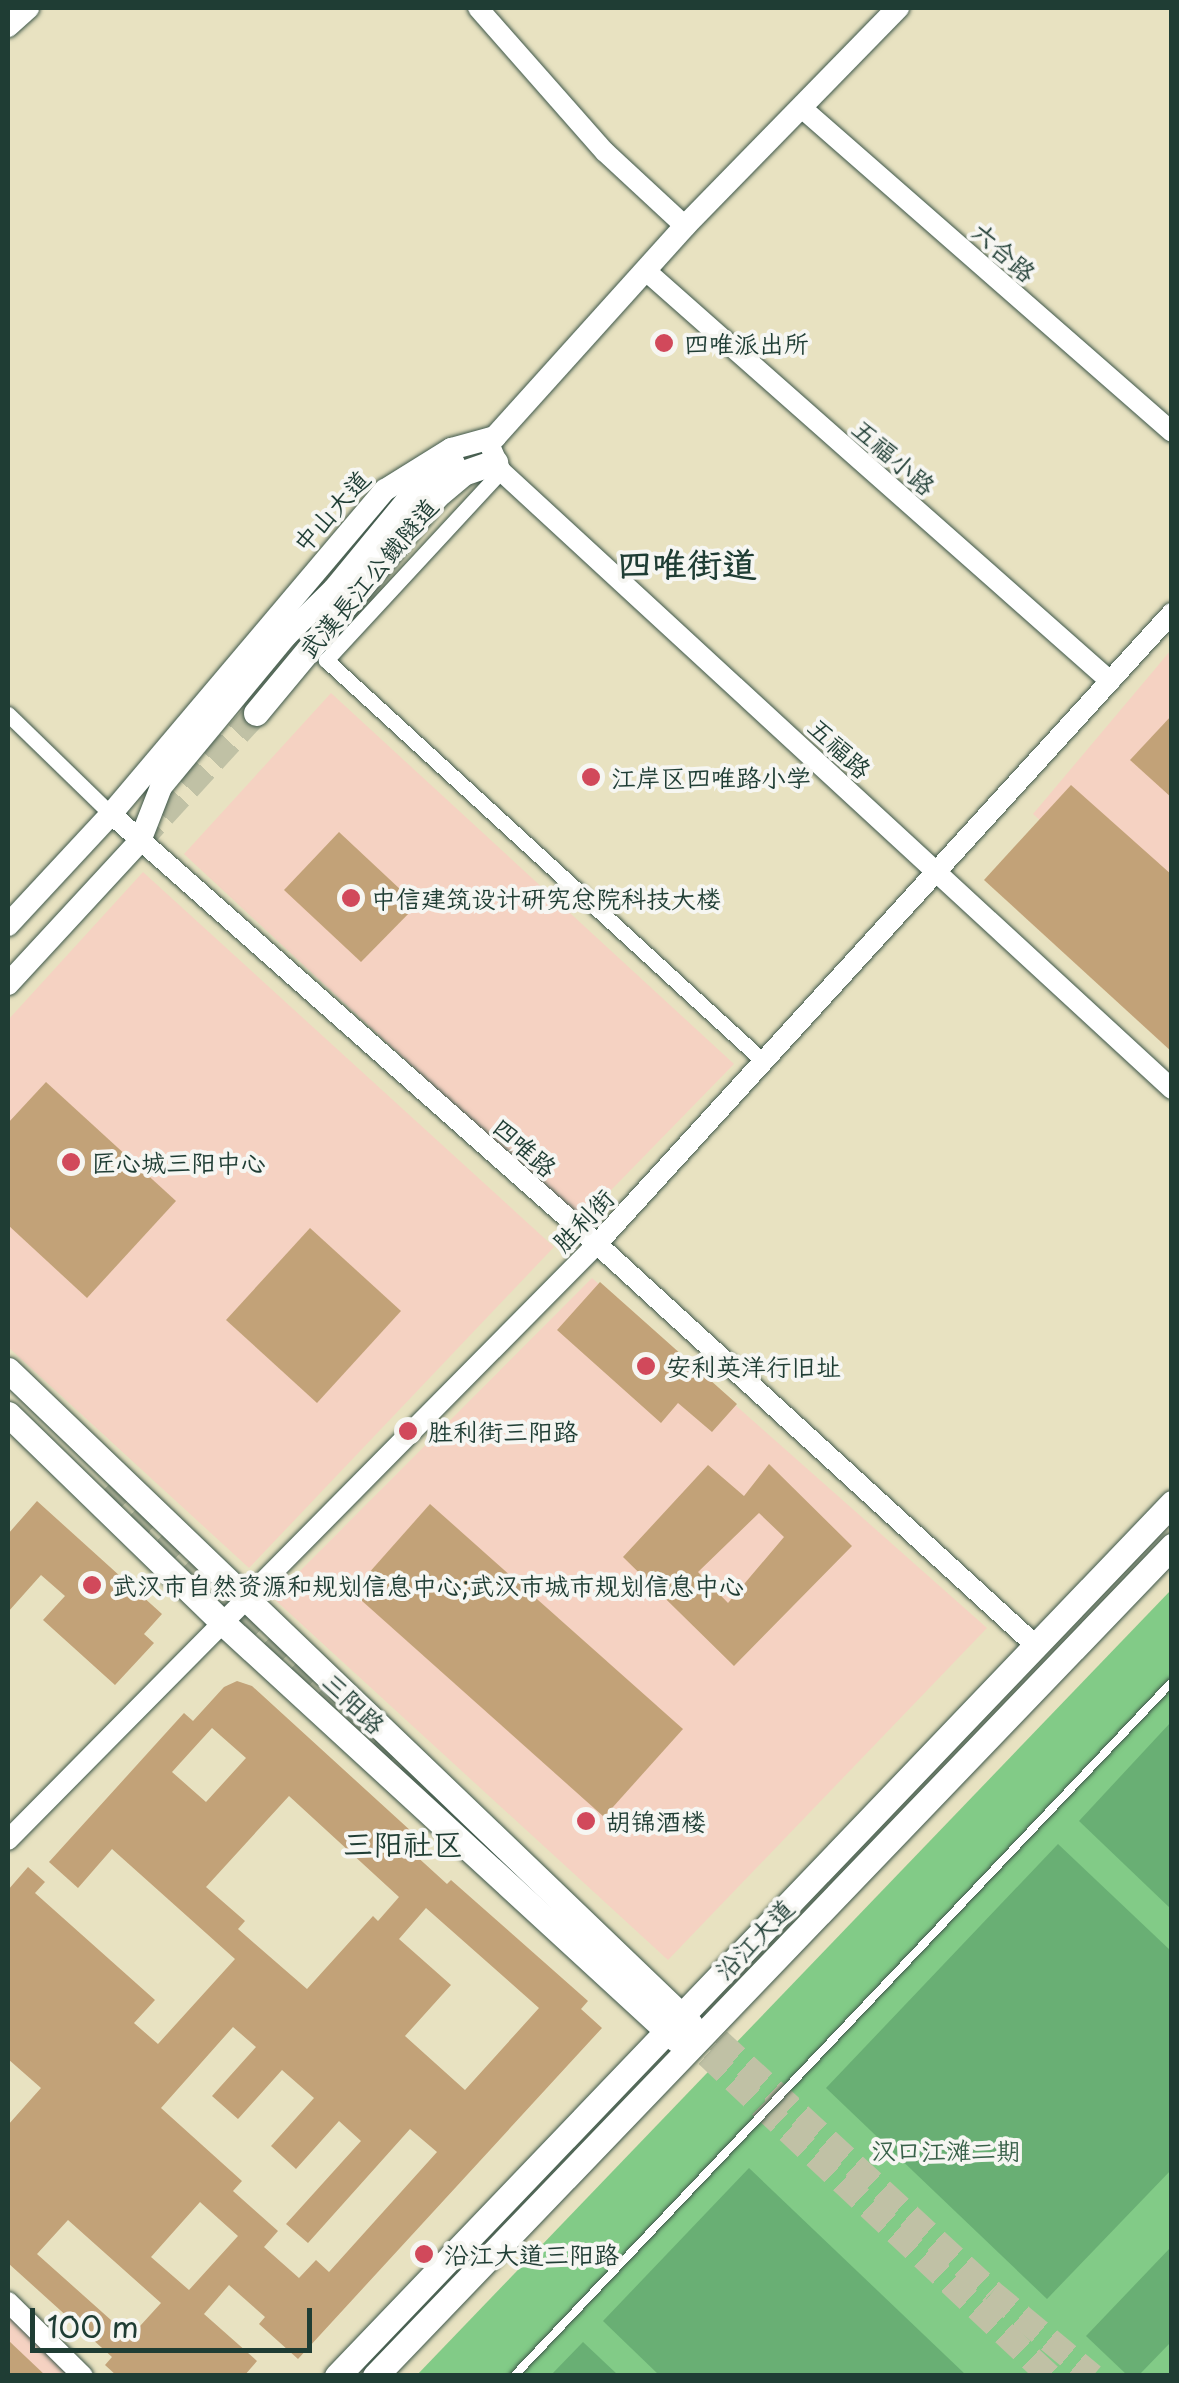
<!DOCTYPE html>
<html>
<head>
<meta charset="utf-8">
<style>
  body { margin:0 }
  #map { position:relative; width:1179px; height:2383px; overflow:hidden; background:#e8e2c1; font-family:"Playpen Sans","LXGW WenKai TC",sans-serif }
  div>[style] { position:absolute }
  .built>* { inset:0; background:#f5d2c2 }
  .green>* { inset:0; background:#82cb87 }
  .forest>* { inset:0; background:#69af74 }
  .building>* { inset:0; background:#c2a278 }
  .primary-tunnel>* { height:25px; margin-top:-12.5px; transform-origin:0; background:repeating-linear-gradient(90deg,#c0c1a5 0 25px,transparent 0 37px) }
  .roads { filter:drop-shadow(0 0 2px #3d5649) drop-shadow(0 0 2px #3d5649) }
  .service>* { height:8px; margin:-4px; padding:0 4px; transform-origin:4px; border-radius:4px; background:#fff }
  .minor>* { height:15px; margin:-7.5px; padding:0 7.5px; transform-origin:7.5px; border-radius:7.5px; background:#fff }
  .tertiary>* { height:20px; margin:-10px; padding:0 10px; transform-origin:10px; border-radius:10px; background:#fff }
  .secondary>* { height:22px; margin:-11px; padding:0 11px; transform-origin:11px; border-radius:11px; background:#fff }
  .primary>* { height:25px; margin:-12.5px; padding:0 12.5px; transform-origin:12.5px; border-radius:12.5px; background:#fff }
  .dots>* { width:28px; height:28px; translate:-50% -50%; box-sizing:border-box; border:5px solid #f6f6f2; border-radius:50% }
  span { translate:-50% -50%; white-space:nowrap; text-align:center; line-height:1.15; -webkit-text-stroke:8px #f6f6f2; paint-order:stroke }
  .street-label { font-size:25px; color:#1f3d34 }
  .poi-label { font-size:25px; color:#1f3d34 }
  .left { translate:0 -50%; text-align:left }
  .park-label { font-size:25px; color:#386049 }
  .quarter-label { font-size:30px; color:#1f3d34 }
  .district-label { font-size:35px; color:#1f3d34; font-weight:700 }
  .frame { position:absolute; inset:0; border:10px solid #1f3d34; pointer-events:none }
  .scale { position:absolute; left:30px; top:2308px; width:282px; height:45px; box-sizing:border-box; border:5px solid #1f3d34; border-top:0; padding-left:12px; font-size:30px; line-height:35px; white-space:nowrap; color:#1f3d34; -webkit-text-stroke:8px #f6f6f2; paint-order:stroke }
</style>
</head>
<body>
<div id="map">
  <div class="built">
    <div style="clip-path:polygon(1171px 650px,1171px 938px,1033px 814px)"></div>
    <div style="clip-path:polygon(331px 693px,734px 1064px,580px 1222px,184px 854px)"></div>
    <div style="clip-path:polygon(143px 872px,554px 1247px,249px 1568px,8px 1347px,8px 1020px)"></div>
    <div style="clip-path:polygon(592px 1278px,987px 1628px,668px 1960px,273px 1598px)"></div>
    <div style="clip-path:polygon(8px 2314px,71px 2375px,8px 2375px)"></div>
  </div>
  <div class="green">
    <div style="clip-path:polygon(1171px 1590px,1171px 2375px,416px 2376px,683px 2098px)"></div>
  </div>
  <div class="forest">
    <div style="clip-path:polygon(1171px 1722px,1171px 1909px,1079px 1821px)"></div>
    <div style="clip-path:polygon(1058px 1844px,1171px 1951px,1172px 2169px,1047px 2299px,826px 2088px)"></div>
    <div style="clip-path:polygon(749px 2168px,966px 2375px,659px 2375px,603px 2321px)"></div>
    <div style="clip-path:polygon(1171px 2247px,1171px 2342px,1139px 2375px,1127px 2375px,1086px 2336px)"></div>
    <div style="clip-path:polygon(583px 2342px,618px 2375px,551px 2375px)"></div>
  </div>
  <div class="building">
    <div style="clip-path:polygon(1172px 715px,1172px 798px,1130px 760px)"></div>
    <div style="clip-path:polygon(1071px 785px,1172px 875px,1172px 1052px,984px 880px)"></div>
    <div style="clip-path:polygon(339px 832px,417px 905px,361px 962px,284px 890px)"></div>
    <div style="clip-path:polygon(46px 1082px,176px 1201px,87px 1298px,8px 1225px,8px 1123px)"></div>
    <div style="clip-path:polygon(310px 1228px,401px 1311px,317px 1403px,226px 1320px)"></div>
    <div style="clip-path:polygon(600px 1282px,737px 1404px,712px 1432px,678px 1403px,661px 1423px,557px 1330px)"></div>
    <div style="clip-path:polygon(evenodd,769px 1464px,852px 1546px,734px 1666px,623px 1557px,708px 1465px,744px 1496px,769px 1464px,759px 1513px,784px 1537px,728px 1603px,698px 1572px,759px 1513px)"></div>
    <div style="clip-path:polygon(37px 1501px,162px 1614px,144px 1634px,154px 1643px,115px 1685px,43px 1620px,65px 1596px,41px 1575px,8px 1612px,8px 1534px)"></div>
    <div style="clip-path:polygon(430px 1504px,683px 1729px,604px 1817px,352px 1592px)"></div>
    <div style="clip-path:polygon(evenodd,237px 1681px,252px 1686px,423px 1842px,413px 1853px,447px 1884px,451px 1880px,588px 2001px,581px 2009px,602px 2028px,298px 2359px,259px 2324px,265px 2317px,229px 2285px,204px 2314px,257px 2361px,244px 2376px,117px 2376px,105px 2365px,112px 2357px,8px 2263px,8px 2125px,41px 2088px,8px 2059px,8px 1890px,28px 1867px,45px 1882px,35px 1893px,155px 2000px,134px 2023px,158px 2044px,235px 1959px,112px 1849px,78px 1888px,49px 1862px,184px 1713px,193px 1721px,224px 1687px,237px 1681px,212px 1728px,246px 1758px,206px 1802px,172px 1772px,212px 1728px,237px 1681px,289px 1796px,399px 1897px,378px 1921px,373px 1916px,307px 1989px,238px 1929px,245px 1921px,206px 1887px,289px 1796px,237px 1681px,426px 1908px,539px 2008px,465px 2090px,405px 2036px,451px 1985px,399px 1939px,426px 1908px,237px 1681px,233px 2027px,256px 2047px,212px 2096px,238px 2119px,282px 2070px,314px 2098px,271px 2146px,296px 2169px,339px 2121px,361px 2141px,286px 2224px,308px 2243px,410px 2129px,437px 2152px,329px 2272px,316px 2260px,299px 2278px,264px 2247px,278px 2231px,233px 2191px,242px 2181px,161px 2108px,233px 2027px,237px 1681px,200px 2202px,238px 2236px,189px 2290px,151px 2257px,200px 2202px,237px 1681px,68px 2220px,161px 2303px,130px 2337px,37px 2254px,68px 2220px)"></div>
    <div style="clip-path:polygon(8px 2340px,46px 2376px,8px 2376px)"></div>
  </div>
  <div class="primary-tunnel">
    <div style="left:138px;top:842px;width:175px;rotate:-47.5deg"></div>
    <div style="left:103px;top:1490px;width:610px;rotate:43.01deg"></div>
    <div style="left:691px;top:2015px;width:409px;rotate:42.6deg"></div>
    <div style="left:992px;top:2292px;width:131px;rotate:39.7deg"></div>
    <div style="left:680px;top:2029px;width:507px;rotate:43.16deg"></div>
  </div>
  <div class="roads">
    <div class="service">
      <div style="left:514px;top:2376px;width:956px;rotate:-46.53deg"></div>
    </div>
    <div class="minor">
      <div style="left:501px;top:471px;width:258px;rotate:132.8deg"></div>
      <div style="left:326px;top:660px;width:593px;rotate:42.54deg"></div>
      <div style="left:8px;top:714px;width:144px;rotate:44.2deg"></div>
    </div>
    <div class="tertiary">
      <div style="left:478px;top:8px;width:192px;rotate:48.6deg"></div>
      <div style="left:605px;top:152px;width:109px;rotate:42.8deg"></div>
      <div style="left:803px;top:109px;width:490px;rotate:41.2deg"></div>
      <div style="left:645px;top:270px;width:621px;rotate:41.47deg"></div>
      <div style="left:491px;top:448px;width:25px;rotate:67deg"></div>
      <div style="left:501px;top:471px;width:912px;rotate:42.65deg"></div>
      <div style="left:111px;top:814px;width:649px;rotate:41.5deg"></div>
      <div style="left:597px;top:1244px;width:592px;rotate:42.47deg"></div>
      <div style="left:8px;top:1840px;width:838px;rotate:-45.34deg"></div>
      <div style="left:597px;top:1244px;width:854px;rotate:-47.66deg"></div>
      <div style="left:8px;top:2302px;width:105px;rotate:44.6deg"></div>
    </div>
    <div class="secondary">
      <div style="left:8px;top:26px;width:27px;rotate:-42deg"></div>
      <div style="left:8px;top:925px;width:151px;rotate:-47.1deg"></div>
      <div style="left:111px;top:814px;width:424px;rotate:-49.8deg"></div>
      <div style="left:385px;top:490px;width:78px;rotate:-31.8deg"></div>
      <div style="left:451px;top:449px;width:46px;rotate:-15.3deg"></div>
      <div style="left:495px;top:437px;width:284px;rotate:-48deg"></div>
      <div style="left:685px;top:226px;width:305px;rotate:-45.7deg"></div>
      <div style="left:8px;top:984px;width:195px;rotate:-47.3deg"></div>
      <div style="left:140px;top:841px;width:58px;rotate:-68.7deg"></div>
      <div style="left:161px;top:787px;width:196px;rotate:-50.4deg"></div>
      <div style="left:286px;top:636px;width:67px;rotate:-44.4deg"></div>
      <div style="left:334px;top:589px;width:123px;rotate:-50.6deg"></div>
      <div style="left:412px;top:494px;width:52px;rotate:-36.4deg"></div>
    </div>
    <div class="primary">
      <div style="left:256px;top:713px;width:282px;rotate:-50.3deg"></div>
      <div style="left:436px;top:496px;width:35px;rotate:-40deg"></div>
      <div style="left:463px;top:473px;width:34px;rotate:-19deg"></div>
      <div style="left:8px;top:1370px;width:945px;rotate:43.8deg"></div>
      <div style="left:8px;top:1414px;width:300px;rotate:44.2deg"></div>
      <div style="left:223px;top:1623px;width:615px;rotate:42.56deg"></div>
      <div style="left:337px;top:2376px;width:1208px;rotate:-46.27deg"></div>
      <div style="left:375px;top:2376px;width:1151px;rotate:-46.16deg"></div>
    </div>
  </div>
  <div class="dots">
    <div style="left:664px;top:343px;background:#d1495b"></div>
    <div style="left:591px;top:777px;background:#d1495b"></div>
    <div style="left:351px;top:898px;background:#d1495b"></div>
    <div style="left:71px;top:1162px;background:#d1495b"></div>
    <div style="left:646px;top:1366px;background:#d1495b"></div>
    <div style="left:408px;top:1431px;background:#d1495b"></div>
    <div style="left:92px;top:1585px;background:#d1495b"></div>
    <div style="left:586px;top:1821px;background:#d1495b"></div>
    <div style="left:424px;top:2254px;background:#d1495b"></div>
  </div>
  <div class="street-label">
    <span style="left:1004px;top:252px;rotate:41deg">六合路</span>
    <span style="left:894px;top:457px;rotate:41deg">五福小路</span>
    <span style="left:331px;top:511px;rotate:-48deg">中山大道</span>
    <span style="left:368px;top:578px;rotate:-50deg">武漢長江公鐵隧道</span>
    <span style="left:840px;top:748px;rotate:43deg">五福路</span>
    <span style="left:525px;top:1147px;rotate:41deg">四唯路</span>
    <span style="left:583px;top:1220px;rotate:-46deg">胜利街</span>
    <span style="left:354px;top:1703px;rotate:44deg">三阳路</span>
    <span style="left:754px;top:1939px;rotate:-46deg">沿江大道</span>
  </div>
  <div class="poi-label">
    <span class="left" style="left:684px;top:343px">四唯派出所</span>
    <span class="left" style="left:611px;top:777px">江岸区四唯路小学</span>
    <span class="left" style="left:371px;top:898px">中信建筑设计研究总院科技大楼</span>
    <span class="left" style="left:91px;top:1162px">匠心城三阳中心</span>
    <span class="left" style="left:666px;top:1366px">安利英洋行旧址</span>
    <span class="left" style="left:428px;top:1431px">胜利街三阳路</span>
    <span class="left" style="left:112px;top:1585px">武汉市自然资源和规划信息中心;武汉市城市规划信息中心</span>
    <span class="left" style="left:606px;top:1821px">胡锦酒楼</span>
    <span class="left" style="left:444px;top:2254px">沿江大道三阳路</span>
  </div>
  <div class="park-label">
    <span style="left:946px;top:2150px">汉口江滩二期</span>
  </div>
  <div class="quarter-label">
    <span style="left:403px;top:1843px">三阳社区</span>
  </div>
  <div class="district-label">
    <span style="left:687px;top:563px">四唯街道</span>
  </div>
  <div class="frame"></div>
  <div class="scale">100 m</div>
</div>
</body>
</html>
